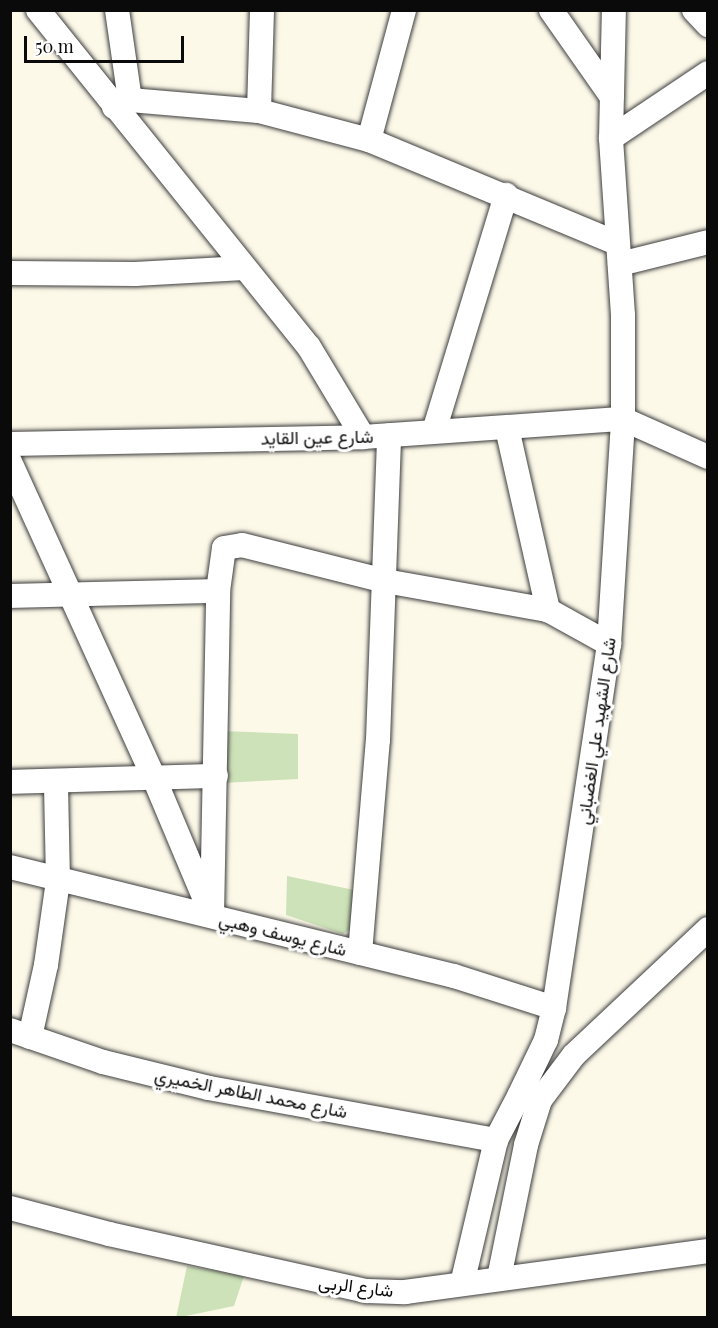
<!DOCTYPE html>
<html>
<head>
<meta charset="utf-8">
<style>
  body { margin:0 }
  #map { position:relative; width:718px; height:1328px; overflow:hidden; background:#fcf9e9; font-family:"Playfair Display",Vazirmatn,serif }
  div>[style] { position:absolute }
  .green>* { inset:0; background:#cde2b8 }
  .roads { filter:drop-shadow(0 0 2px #3d3d3d) drop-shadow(0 0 2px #3d3d3d) }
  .street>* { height:24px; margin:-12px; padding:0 12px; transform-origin:12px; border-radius:12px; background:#fff }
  span { translate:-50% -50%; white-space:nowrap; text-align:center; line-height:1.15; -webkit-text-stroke:6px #fff; paint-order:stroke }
  .street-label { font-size:18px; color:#0a0a0a }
  .frame { position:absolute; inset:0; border:12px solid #0a0a0a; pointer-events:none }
  .scale { position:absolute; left:24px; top:36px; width:160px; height:27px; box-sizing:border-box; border:3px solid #0a0a0a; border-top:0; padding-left:8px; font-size:18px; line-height:21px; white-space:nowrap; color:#0a0a0a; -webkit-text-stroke:4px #fff; paint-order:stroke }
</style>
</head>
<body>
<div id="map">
  <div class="green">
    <div style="clip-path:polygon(222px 731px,298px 734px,298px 779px,223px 783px)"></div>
    <div style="clip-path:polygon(287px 876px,354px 890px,352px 928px,343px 934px,286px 915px)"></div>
    <div style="clip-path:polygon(187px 1266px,244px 1276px,234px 1306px,176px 1318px)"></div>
  </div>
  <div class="roads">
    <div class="street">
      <div style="left:38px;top:10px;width:432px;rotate:51.2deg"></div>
      <div style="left:309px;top:347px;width:105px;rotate:59deg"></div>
      <div style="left:117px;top:10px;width:91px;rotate:81.8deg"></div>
      <div style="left:551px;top:10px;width:106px;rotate:55deg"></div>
      <div style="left:694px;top:10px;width:21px;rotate:47deg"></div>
      <div style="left:114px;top:107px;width:17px;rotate:-24deg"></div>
      <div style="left:130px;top:100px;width:129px;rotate:4.9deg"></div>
      <div style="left:259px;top:111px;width:114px;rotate:14.8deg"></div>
      <div style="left:369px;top:140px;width:269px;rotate:22.6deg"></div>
      <div style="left:259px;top:111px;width:101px;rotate:-88.3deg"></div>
      <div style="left:611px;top:138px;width:117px;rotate:-33.8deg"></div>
      <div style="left:369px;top:140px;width:135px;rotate:-74.9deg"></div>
      <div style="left:620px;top:264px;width:91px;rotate:-14deg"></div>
      <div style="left:10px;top:273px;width:125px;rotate:0.5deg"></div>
      <div style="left:135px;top:274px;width:109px;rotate:-3.2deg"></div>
      <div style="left:507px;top:428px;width:187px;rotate:77.3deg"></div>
      <div style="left:548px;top:610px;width:70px;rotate:29.1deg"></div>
      <div style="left:434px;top:431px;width:247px;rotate:-73deg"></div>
      <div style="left:10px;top:444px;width:353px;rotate:-1.1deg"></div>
      <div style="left:363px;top:437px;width:261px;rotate:-4deg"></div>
      <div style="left:623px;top:419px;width:93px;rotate:24.1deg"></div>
      <div style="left:10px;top:462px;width:347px;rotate:65.5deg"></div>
      <div style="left:154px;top:778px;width:144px;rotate:67.2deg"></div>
      <div style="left:10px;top:596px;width:208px;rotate:-1.4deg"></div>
      <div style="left:10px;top:782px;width:206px;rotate:-1.7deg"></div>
      <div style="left:10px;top:867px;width:457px;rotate:13.8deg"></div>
      <div style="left:454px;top:976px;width:105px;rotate:17.7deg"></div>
      <div style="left:212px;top:916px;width:325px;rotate:-88.9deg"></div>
      <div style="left:218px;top:591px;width:43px;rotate:-82.1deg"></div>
      <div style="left:224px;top:548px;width:18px;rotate:-9deg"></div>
      <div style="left:242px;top:545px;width:147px;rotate:14.1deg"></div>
      <div style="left:385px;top:581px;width:166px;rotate:10.1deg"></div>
      <div style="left:360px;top:953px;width:214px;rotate:-85.2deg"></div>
      <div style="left:378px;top:740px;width:305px;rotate:-87.9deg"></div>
      <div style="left:10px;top:1030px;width:98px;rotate:19deg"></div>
      <div style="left:103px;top:1062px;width:109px;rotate:13.8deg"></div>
      <div style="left:209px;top:1088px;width:292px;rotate:10.3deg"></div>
      <div style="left:30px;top:1037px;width:74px;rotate:-77.5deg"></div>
      <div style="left:46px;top:965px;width:85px;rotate:-81.9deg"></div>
      <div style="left:58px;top:881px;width:98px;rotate:-91.2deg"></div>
      <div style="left:540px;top:1100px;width:56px;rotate:-52.9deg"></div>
      <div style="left:574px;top:1055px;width:184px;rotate:-43.2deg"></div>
      <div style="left:10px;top:1208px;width:102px;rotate:14.7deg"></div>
      <div style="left:109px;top:1234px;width:264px;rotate:12.5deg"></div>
      <div style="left:367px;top:1291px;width:38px;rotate:2deg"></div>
      <div style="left:405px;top:1292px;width:306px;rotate:-7.7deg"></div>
      <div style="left:499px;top:1278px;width:136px;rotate:-78.5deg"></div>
      <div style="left:526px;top:1145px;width:47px;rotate:-72.7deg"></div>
      <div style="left:540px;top:1100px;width:21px;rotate:-169deg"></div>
      <div style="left:519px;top:1096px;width:62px;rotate:-64.3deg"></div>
      <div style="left:546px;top:1040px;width:33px;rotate:-76deg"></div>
      <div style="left:554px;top:1008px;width:368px;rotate:-81.4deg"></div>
      <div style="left:609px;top:644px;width:225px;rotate:-86.4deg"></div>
      <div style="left:623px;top:419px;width:104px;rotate:-90deg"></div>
      <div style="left:623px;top:315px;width:177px;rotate:-93.9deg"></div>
      <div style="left:611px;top:138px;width:128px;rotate:-88.7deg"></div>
      <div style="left:462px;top:1284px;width:148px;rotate:-76.7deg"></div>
      <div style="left:496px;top:1140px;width:50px;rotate:-62.4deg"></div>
    </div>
  </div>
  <div class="street-label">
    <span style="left:317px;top:437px;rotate:-1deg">شارع عين القايد</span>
    <span style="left:596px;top:731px;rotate:-82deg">شارع الشهيد علي الغضباني</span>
    <span style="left:283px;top:934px;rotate:14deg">شارع يوسف وهبي</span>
    <span style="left:251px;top:1093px;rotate:11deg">شارع محمد الطاهر الخميري</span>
    <span style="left:356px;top:1286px;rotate:7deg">شارع الربى</span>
  </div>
  <div class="frame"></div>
  <div class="scale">50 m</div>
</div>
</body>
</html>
